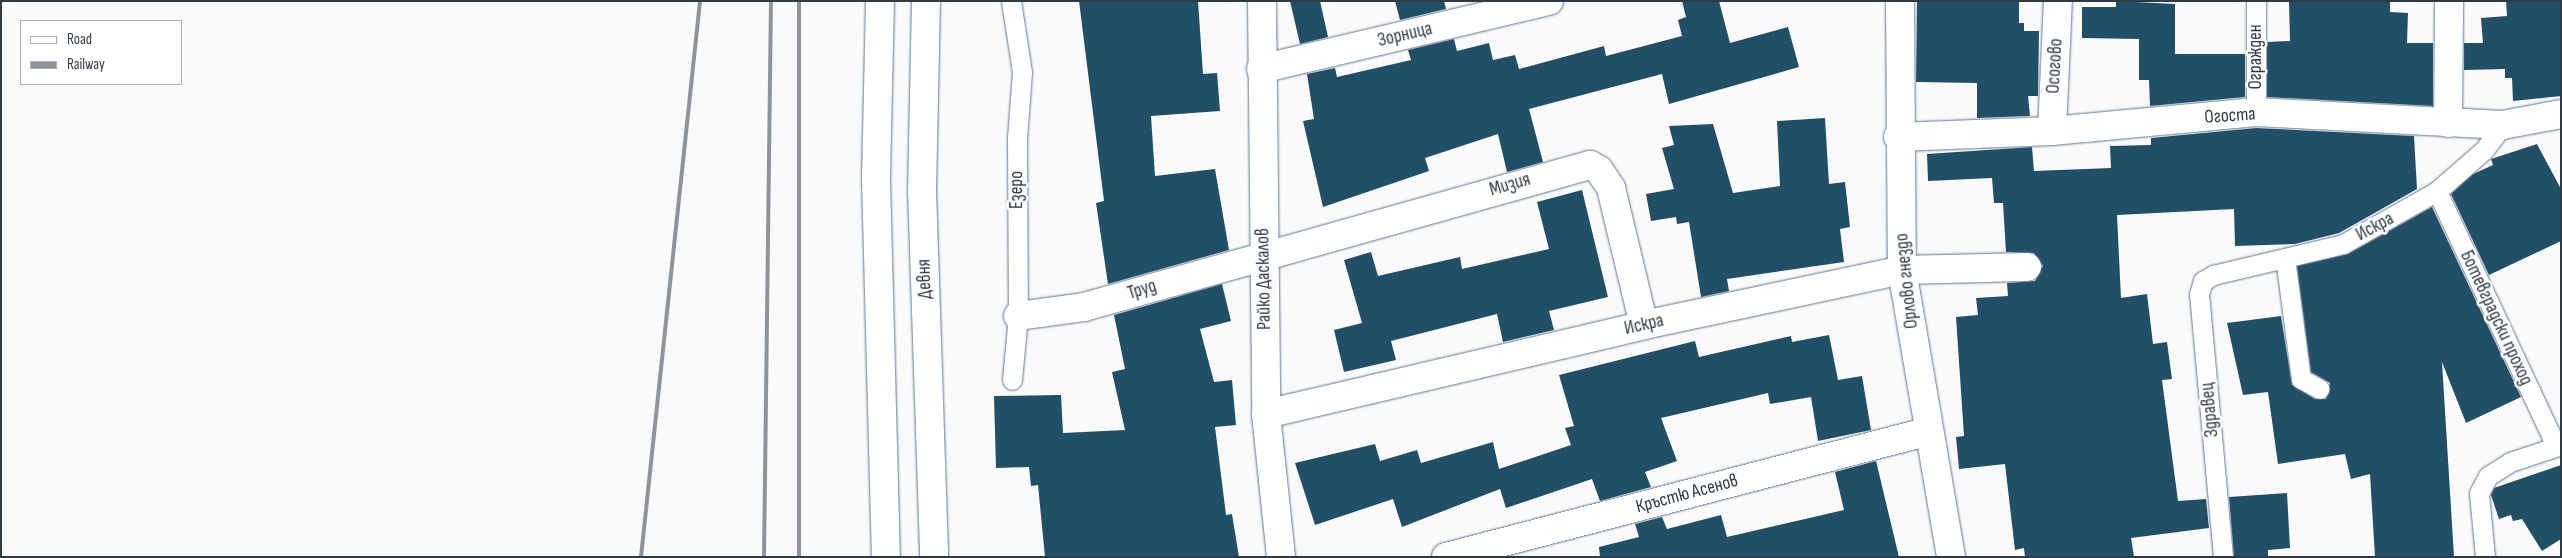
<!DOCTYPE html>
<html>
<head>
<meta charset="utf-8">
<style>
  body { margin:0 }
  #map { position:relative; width:2562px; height:558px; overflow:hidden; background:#fafafa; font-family:"Sofia Sans Condensed",sans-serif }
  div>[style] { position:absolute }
  .building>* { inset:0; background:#204f67 }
  .roads { filter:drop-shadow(0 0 1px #607590) drop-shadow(0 0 1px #607590) }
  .service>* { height:19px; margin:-9.5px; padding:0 9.5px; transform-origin:9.5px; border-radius:9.5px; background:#fff }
  .minor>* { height:28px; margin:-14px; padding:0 14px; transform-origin:14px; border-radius:14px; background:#fff }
  .tertiary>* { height:28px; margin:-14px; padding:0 14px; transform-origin:14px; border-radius:14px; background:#fff }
  .secondary>* { height:28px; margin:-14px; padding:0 14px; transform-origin:14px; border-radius:14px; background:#fff }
  .rail>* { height:4px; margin:-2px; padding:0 2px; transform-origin:2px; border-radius:2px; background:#8f949a }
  span { translate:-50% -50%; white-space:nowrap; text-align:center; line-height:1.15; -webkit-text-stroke:5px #fff; paint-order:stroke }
  .street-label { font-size:19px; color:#303a45 }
  .frame { position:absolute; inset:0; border:2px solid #303a45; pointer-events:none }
  .legend { position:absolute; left:20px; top:20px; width:162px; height:65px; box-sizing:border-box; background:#fff; border:1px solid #acb0b5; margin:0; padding:6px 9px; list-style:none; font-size:15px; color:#303a45 }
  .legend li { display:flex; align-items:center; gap:10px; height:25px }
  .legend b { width:25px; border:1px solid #acb0b5 }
</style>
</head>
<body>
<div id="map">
  <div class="building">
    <div style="clip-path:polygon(1079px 1px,1198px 1px,1203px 74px,1217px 73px,1220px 111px,1151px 116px,1155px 176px,1215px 169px,1229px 250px,1108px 284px,1096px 203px,1104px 201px)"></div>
    <div style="clip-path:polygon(1290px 1px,1320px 1px,1328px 37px,1300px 44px)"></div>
    <div style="clip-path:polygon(1395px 1px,1444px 1px,1446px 9px,1400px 20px)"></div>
    <div style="clip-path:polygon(1682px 1px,1719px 1px,1730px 43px,1788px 27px,1799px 67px,1669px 104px,1662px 74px,1529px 109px,1543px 162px,1507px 172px,1498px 134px,1425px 158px,1429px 171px,1323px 207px,1303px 121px,1314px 119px,1307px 74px,1335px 68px,1337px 77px,1411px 60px,1408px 50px,1454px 39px,1457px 51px,1489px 43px,1493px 60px,1515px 55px,1519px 69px,1604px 46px,1606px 56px,1682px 36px,1678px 20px,1686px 17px)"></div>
    <div style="clip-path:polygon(1917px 1px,2019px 1px,2019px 23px,2024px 23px,2024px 31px,2039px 31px,2038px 96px,2028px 96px,2030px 116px,1977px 118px,1977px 83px,1916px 82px)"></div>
    <div style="clip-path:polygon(2116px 1px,2175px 4px,2175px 54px,2245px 54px,2245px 97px,2150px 106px,2149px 80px,2139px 80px,2139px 39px,2082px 38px,2082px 7px,2116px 7px)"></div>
    <div style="clip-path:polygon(2289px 1px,2390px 1px,2390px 12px,2408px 13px,2407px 43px,2433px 43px,2433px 106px,2267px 97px,2267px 42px,2290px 41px)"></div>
    <div style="clip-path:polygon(2506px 1px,2561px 1px,2561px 96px,2513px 101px,2512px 78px,2505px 78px,2505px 69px,2464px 70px,2464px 43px,2483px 43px,2481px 18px,2507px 16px)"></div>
    <div style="clip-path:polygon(1825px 118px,1829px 184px,1845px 182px,1850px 227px,1840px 229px,1844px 262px,1727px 279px,1729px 291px,1701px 297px,1689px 222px,1677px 224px,1676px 217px,1651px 221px,1646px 194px,1674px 189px,1662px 148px,1674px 145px,1669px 126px,1713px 124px,1733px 193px,1780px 186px,1777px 121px)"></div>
    <div style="clip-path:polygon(2256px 128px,2414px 136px,2417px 189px,2339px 233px,2295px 244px,2235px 246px,2234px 209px,2117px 215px,2121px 298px,2147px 294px,2153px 344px,2167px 342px,2172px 379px,2162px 380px,2178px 501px,2206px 499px,2209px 528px,2131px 538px,2134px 557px,2025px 557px,2024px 548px,2015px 550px,2005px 464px,1959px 469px,1956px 437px,1964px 436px,1956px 317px,1978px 315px,1976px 298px,2008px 296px,2007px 283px,2035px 281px,2043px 266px,2034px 253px,2006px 252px,2003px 203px,1994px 203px,1992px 178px,1928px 181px,1927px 154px,2032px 147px,2034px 171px,2111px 168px,2110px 146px,2151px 145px,2151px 138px)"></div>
    <div style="clip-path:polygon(2537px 144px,2561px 189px,2561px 241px,2489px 275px,2451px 194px,2473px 174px,2493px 165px,2491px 159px)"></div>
    <div style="clip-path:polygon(1582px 190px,1608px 297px,1549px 311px,1554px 330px,1503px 342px,1497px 314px,1391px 341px,1396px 360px,1344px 372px,1334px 330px,1362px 323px,1344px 260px,1371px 252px,1378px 276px,1460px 257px,1462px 269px,1549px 249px,1537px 202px)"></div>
    <div style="clip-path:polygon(2432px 207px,2521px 397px,2466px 423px,2442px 362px,2454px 557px,2375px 557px,2370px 474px,2351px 479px,2345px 454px,2278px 464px,2268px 392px,2243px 395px,2227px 323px,2281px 316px,2292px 385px,2315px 399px,2326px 399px,2330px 383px,2311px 372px,2297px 266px,2348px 254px)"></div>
    <div style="clip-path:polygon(1222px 284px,1231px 321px,1200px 329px,1214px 382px,1232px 380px,1236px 425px,1215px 427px,1226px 515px,1232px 514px,1239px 557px,1045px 557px,1038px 485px,1031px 486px,1029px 467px,996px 468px,994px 396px,1061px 395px,1063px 433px,1125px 430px,1112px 372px,1125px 369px,1114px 315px)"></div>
    <div style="clip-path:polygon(1829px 335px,1838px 380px,1862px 376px,1871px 430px,1818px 441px,1811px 397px,1770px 404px,1768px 393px,1661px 418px,1677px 461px,1645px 472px,1651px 487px,1600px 501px,1592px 479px,1506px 508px,1500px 489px,1402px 527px,1393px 499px,1315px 525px,1295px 463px,1375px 444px,1380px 461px,1417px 450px,1421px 463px,1493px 442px,1499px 469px,1571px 445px,1565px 428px,1574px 426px,1559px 375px,1695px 341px,1699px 357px,1791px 336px,1792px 342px)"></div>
    <div style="clip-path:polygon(1876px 461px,1899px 557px,1600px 557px,1599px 547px,1639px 537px,1635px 524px,1662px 517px,1667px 529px,1721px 515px,1727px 537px,1844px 510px,1835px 472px)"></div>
    <div style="clip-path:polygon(2561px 465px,2561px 539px,2542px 551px,2522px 519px,2513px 521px,2511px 515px,2499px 519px,2491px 495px,2494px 488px)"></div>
    <div style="clip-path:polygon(2287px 493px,2290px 548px,2268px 550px,2268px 557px,2234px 557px,2229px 497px)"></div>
  </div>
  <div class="roads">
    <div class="service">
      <div style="left:1011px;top:1px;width:72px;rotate:81.2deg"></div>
      <div style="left:1022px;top:72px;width:66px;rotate:94.3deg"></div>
      <div style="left:1017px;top:138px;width:178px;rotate:89.7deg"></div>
      <div style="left:1018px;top:316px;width:64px;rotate:95.4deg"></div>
      <div style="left:2256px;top:1px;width:111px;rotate:90deg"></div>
      <div style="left:2437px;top:191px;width:281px;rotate:65deg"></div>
      <div style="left:2285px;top:258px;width:122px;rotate:82.5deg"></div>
      <div style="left:2301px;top:379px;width:21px;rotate:28deg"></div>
      <div style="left:2223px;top:557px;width:264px;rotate:-95.2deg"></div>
      <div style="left:2199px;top:294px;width:14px;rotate:-73deg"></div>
      <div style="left:2203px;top:281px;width:12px;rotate:-31deg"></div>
      <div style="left:2213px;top:275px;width:134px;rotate:-13.4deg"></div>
      <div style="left:2343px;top:244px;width:108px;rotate:-29.4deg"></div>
      <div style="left:2437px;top:191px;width:62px;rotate:-41.1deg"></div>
      <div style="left:2484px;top:150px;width:31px;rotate:-53deg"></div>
      <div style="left:2485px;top:557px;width:64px;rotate:-95.4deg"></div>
      <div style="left:2479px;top:493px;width:19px;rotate:-62deg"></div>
      <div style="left:2488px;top:476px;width:26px;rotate:-32deg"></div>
      <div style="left:2510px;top:462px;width:54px;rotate:-18.4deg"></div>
    </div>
    <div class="minor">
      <div style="left:1900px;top:1px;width:269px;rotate:89.6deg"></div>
      <div style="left:1902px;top:270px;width:291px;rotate:80.3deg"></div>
      <div style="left:1261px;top:69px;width:296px;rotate:-13.3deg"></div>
      <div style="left:2448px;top:123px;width:122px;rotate:-89.5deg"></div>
      <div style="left:2052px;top:131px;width:130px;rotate:-87.4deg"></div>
      <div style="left:1898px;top:137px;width:154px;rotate:-2.2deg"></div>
      <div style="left:2052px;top:131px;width:205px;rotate:-5.3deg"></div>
      <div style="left:2256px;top:112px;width:247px;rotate:3deg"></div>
      <div style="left:2503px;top:125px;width:59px;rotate:-10.7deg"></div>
      <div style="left:1018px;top:316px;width:67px;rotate:-7.8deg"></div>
      <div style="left:1084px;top:307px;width:526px;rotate:-15.68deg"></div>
      <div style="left:1590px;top:165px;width:10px;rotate:29deg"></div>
      <div style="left:1599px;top:170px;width:22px;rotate:56deg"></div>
      <div style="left:1611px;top:188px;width:141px;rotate:76.5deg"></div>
      <div style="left:1266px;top:414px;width:388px;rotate:-13.2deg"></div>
      <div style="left:1644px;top:325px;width:264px;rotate:-12deg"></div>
      <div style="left:1902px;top:270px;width:125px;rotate:-1.4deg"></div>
      <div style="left:1446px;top:557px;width:499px;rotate:-14.6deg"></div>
    </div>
    <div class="tertiary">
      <div style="left:1262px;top:1px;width:413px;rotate:89.4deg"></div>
      <div style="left:1266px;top:414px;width:144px;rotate:84deg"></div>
    </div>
    <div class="secondary">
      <div style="left:880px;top:1px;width:178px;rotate:91.3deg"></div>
      <div style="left:876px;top:179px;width:378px;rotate:88.5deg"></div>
      <div style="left:926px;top:1px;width:189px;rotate:91.2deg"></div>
      <div style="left:922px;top:190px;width:367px;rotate:88.1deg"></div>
    </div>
  </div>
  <div class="rail">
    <div style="left:641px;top:557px;width:559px;rotate:-83.94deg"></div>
    <div style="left:764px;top:557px;width:556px;rotate:-89.28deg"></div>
    <div style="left:799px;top:557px;width:556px;rotate:-90deg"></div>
  </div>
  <div class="street-label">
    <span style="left:1405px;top:35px;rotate:-13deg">Зорница</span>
    <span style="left:2256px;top:57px;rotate:-90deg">Огражден</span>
    <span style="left:2055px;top:66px;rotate:-87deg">Осогово</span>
    <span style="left:2230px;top:116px;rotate:-4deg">Огоста</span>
    <span style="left:1510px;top:185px;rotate:-16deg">Мизия</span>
    <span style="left:1017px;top:190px;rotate:-90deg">Езеро</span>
    <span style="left:2375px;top:227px;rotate:-28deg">Искра</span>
    <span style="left:925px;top:279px;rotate:-92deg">Девня</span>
    <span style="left:1264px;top:279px;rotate:-91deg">Райко Даскалов</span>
    <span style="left:1907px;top:281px;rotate:-96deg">Орлово гнездо</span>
    <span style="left:1142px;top:290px;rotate:-17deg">Труд</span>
    <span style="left:2496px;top:318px;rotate:65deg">Ботевградски проход</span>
    <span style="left:1644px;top:325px;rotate:-13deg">Искра</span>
    <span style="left:2210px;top:410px;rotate:-95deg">Здравец</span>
    <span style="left:1687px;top:494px;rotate:-15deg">Кръстю Асенов</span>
  </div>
  <div class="frame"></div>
  <ul class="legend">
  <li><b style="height:6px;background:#fff"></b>Road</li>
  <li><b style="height:6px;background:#8f949a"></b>Railway</li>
  </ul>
</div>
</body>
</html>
